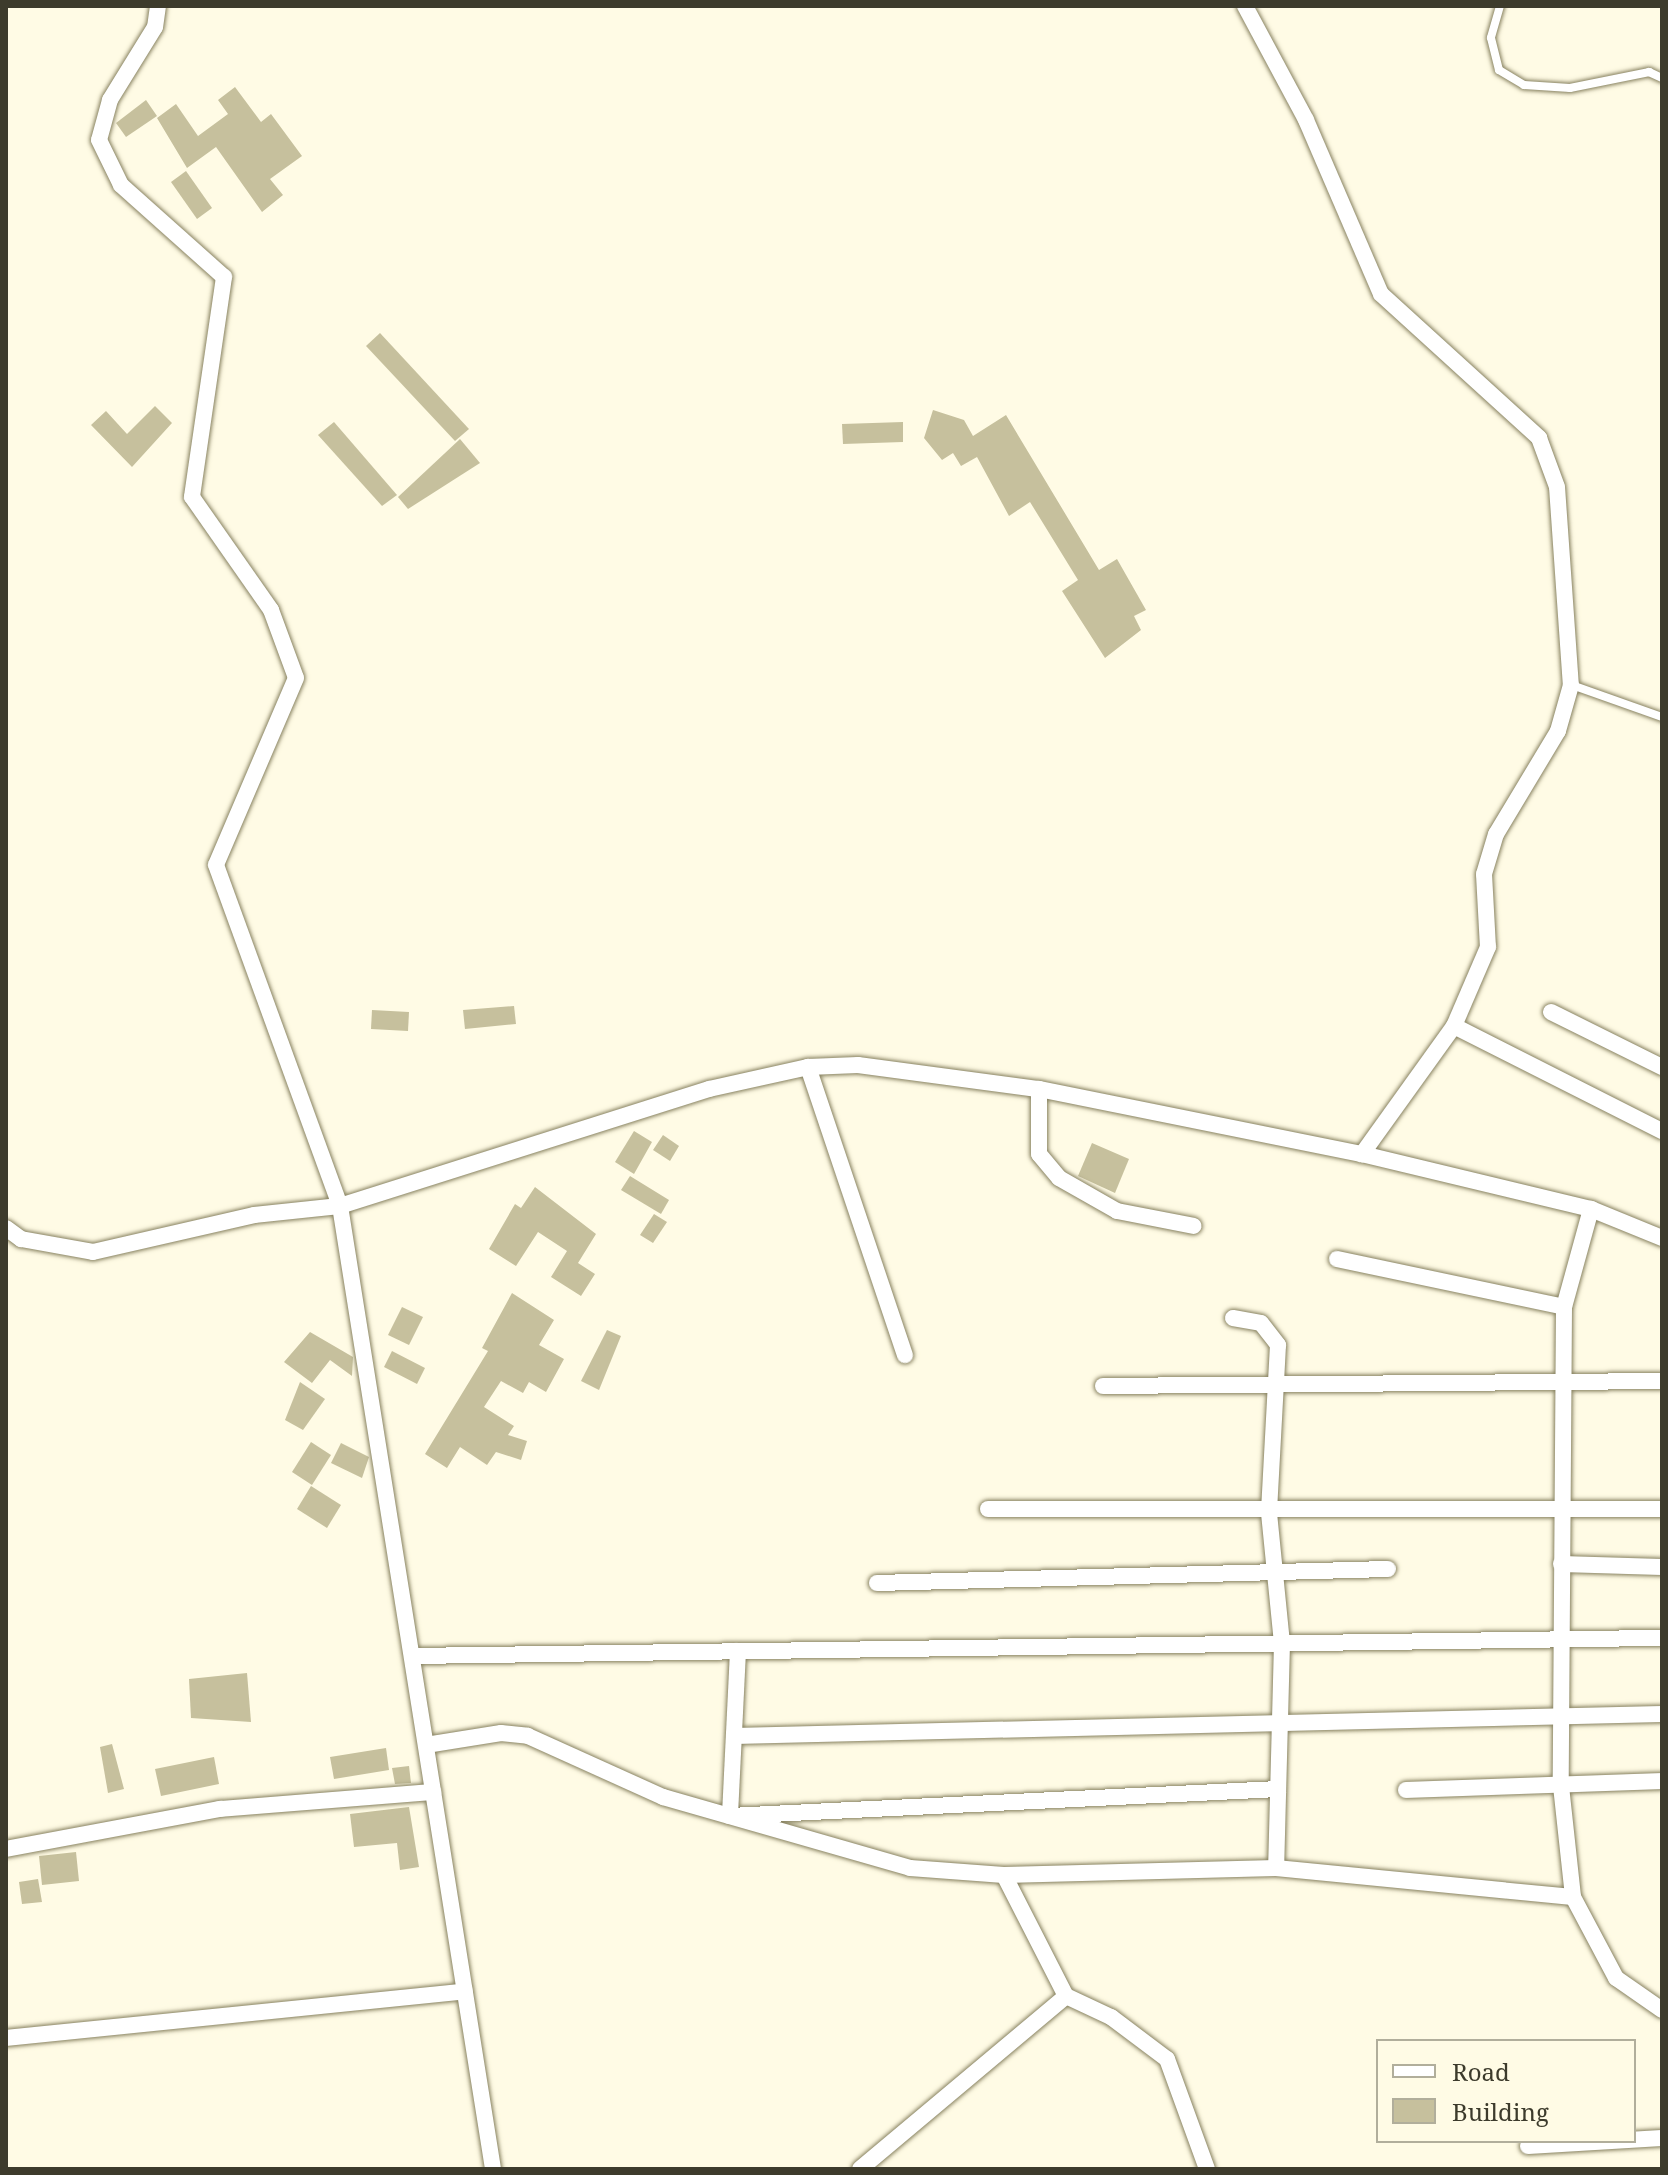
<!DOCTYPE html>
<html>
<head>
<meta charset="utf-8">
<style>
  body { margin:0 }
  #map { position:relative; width:1668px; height:2175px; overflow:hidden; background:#fffbe5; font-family:"Noto Serif",serif }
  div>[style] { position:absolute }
  .building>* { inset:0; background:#c6c09d }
  .roads { filter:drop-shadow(0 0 2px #888260) drop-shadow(0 0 2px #888260) }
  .service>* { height:8px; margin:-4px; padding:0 4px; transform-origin:4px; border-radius:4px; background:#fff }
  .minor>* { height:16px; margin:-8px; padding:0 8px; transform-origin:8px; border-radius:8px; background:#fff }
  span { translate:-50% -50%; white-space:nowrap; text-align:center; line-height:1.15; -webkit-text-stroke:6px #fffbe5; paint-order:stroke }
  .frame { position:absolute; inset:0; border:8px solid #3d3b2c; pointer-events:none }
  .legend { position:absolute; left:1376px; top:2039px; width:260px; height:104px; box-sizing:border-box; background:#fffbe5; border:2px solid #b1ae9b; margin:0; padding:10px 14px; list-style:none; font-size:24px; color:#3d3b2c }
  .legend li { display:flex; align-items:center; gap:16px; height:40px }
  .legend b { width:40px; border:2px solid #b1ae9b }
</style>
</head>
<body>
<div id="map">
  <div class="building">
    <div style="clip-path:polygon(235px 87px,261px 122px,271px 114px,302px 156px,270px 179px,283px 195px,262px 212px,216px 147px,187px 168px,157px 118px,176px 104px,198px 136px,228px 114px,218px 100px)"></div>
    <div style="clip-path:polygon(146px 100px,157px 116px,126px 137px,116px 123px)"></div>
    <div style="clip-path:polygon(186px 171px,212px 208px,197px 219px,171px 182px)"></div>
    <div style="clip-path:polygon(380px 333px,469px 429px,455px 441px,366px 346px)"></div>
    <div style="clip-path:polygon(155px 406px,172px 423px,132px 467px,91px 425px,106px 411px,127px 434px)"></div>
    <div style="clip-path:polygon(933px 410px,964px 420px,973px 436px,1006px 415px,1099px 570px,1117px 559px,1146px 610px,1134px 616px,1141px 630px,1105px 658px,1062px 591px,1078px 580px,1030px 502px,1009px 516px,977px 457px,961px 466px,953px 453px,942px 460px,924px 438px)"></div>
    <div style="clip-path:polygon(334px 422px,397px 495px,382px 506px,318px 435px)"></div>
    <div style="clip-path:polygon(903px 422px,903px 442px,843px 444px,842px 424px)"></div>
    <div style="clip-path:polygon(460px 439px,480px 463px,408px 509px,398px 497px)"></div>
    <div style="clip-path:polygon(514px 1006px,516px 1024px,465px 1029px,463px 1010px)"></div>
    <div style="clip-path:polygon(372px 1010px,409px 1012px,408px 1031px,371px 1029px)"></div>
    <div style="clip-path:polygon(634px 1131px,652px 1142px,634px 1174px,615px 1162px)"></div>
    <div style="clip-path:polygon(663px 1135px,679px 1146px,670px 1161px,653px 1150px)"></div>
    <div style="clip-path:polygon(1092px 1143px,1129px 1159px,1115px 1193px,1078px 1176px)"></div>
    <div style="clip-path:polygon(630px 1176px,669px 1200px,661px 1214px,621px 1190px)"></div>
    <div style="clip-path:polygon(535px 1187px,596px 1234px,578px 1263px,595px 1274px,581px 1296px,551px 1277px,567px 1251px,538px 1232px,516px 1266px,489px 1249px,515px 1204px,521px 1208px)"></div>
    <div style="clip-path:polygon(654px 1214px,667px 1222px,653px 1243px,640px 1235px)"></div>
    <div style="clip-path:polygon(512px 1293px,554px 1320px,539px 1345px,564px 1359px,546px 1392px,529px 1382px,523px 1393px,501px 1381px,484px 1407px,514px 1426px,508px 1435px,527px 1441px,521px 1460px,496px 1452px,487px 1465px,460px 1447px,447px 1468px,425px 1454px,488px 1351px,482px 1348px)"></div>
    <div style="clip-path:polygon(402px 1307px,423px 1317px,409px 1345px,388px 1335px)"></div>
    <div style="clip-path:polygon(607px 1330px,621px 1336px,599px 1390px,581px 1381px)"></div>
    <div style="clip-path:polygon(310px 1332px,353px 1357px,352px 1376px,330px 1360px,312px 1383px,284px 1362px)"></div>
    <div style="clip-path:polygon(392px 1351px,425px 1368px,417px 1384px,384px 1367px)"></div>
    <div style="clip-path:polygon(300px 1382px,325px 1399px,303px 1430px,285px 1420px)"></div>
    <div style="clip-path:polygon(311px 1442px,331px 1455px,312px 1485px,292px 1472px)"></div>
    <div style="clip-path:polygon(341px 1443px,369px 1457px,362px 1478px,331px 1463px)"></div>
    <div style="clip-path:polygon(311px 1486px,341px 1505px,327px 1528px,297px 1509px)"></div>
    <div style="clip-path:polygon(247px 1673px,251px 1722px,191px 1718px,189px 1679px)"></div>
    <div style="clip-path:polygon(112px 1744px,124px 1789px,108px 1793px,100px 1747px)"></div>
    <div style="clip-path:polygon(386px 1748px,389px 1770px,334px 1779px,330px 1757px)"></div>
    <div style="clip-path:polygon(214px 1757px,219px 1784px,161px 1796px,155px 1769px)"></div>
    <div style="clip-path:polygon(409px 1766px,411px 1783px,395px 1784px,392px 1768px)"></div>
    <div style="clip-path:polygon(409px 1807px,419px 1867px,400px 1870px,397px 1843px,354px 1847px,350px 1814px)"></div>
    <div style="clip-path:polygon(76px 1852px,79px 1881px,42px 1885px,39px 1856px)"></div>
    <div style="clip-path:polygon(38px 1879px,42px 1902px,22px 1904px,19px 1882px)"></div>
  </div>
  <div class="roads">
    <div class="service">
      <div style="left:1500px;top:6px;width:33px;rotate:106deg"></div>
      <div style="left:1491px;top:38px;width:33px;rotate:76deg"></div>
      <div style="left:1499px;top:70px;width:29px;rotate:31deg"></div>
      <div style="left:1524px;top:85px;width:46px;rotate:3.7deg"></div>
      <div style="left:1570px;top:88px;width:81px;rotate:-11.4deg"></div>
      <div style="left:1649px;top:72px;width:14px;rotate:25deg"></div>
      <div style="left:1572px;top:685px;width:96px;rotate:19.6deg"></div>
    </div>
    <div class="minor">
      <div style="left:158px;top:6px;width:21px;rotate:98deg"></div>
      <div style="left:155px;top:27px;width:86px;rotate:121.7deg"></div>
      <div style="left:110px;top:100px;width:41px;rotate:105.4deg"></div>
      <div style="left:99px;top:140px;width:50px;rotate:63.9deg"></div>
      <div style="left:121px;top:185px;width:138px;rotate:41.8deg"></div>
      <div style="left:224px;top:277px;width:222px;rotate:98.3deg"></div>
      <div style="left:192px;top:497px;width:138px;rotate:55deg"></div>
      <div style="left:271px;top:610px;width:72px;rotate:69.8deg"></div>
      <div style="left:296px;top:678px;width:203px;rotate:113.2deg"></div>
      <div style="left:216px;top:865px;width:363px;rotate:70deg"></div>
      <div style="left:340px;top:1206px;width:975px;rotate:80.97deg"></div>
      <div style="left:1245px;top:6px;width:129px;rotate:61.8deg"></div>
      <div style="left:1306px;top:120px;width:189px;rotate:66.7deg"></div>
      <div style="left:1381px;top:294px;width:214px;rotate:42.3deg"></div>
      <div style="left:1539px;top:438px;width:52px;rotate:69.8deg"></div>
      <div style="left:1557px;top:487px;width:198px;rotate:86deg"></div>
      <div style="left:1571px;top:685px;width:48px;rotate:105.8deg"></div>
      <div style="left:1558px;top:731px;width:120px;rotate:121deg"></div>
      <div style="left:1496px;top:834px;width:42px;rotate:106.7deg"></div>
      <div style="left:1484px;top:874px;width:73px;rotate:86.9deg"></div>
      <div style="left:1488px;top:947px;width:86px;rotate:113.3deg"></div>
      <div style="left:1454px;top:1026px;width:158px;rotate:125.7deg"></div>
      <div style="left:1551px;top:1012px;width:124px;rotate:26.4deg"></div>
      <div style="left:1454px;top:1026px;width:233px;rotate:26.8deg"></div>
      <div style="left:808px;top:1067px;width:304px;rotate:71.4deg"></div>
      <div style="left:1039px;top:1089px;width:65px;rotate:90deg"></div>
      <div style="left:1039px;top:1154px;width:31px;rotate:50deg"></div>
      <div style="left:1059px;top:1178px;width:67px;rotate:29.6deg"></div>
      <div style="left:1117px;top:1211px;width:78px;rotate:11deg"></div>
      <div style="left:1591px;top:1209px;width:102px;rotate:105.4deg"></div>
      <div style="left:1564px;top:1307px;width:479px;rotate:90.4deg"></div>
      <div style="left:1561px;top:1786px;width:112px;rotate:83.8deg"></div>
      <div style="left:1573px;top:1897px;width:92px;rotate:62deg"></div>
      <div style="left:1616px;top:1978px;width:56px;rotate:34.8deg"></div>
      <div style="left:6px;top:1228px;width:19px;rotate:36deg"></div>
      <div style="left:21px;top:1239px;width:73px;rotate:10.2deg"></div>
      <div style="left:93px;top:1252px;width:165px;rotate:-12.9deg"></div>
      <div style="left:254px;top:1215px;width:86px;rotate:-6deg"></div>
      <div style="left:340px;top:1206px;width:387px;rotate:-17.6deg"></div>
      <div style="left:709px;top:1089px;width:101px;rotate:-12.5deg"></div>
      <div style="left:808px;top:1067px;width:50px;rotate:-2.3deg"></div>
      <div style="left:858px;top:1065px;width:183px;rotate:7.6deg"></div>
      <div style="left:1039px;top:1089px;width:329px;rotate:11.4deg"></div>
      <div style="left:1362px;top:1154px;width:236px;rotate:13.5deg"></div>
      <div style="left:1591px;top:1209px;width:77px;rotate:22.2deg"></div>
      <div style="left:1337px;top:1259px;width:232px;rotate:11.9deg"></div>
      <div style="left:1233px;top:1318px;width:28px;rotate:10deg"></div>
      <div style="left:1261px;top:1323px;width:28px;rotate:52deg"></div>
      <div style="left:1278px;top:1345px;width:168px;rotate:93.1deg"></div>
      <div style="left:1269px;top:1513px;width:131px;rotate:84.3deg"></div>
      <div style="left:1282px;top:1643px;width:225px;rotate:91.5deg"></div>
      <div style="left:1103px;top:1386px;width:559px;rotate:-0.51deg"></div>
      <div style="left:988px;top:1509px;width:674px"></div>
      <div style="left:1561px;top:1564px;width:101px;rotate:1.7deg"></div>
      <div style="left:877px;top:1583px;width:511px;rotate:-1.57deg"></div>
      <div style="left:738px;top:1651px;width:165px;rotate:92.8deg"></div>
      <div style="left:730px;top:1816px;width:549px;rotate:-2.82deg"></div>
      <div style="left:412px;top:1656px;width:1250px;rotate:-0.83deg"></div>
      <div style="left:734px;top:1736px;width:928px;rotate:-1.36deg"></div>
      <div style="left:426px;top:1745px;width:76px;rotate:-9.1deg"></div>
      <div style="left:501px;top:1733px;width:27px;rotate:6deg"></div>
      <div style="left:528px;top:1736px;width:148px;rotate:24.3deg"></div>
      <div style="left:663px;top:1797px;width:257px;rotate:16deg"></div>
      <div style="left:910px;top:1868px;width:94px;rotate:4.3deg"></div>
      <div style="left:1004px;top:1875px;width:272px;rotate:-1.5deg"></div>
      <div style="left:1276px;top:1868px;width:298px;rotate:5.6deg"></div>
      <div style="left:1406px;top:1790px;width:256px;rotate:-2deg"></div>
      <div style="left:6px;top:1849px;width:218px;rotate:-10.6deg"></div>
      <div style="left:220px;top:1809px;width:214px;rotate:-4.6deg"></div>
      <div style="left:1004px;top:1875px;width:136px;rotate:62.9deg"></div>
      <div style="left:1066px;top:1996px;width:50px;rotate:25deg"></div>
      <div style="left:1111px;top:2017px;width:70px;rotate:36.9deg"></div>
      <div style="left:1167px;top:2059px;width:117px;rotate:70deg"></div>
      <div style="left:6px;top:2038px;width:461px;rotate:-5.8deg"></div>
      <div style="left:1528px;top:2146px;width:134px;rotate:-3.4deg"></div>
      <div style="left:860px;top:2169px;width:269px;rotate:-40deg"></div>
    </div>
  </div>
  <div class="frame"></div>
  <ul class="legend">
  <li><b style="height:10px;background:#fff"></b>Road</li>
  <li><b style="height:22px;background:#c6c09d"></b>Building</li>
  </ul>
</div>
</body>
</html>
